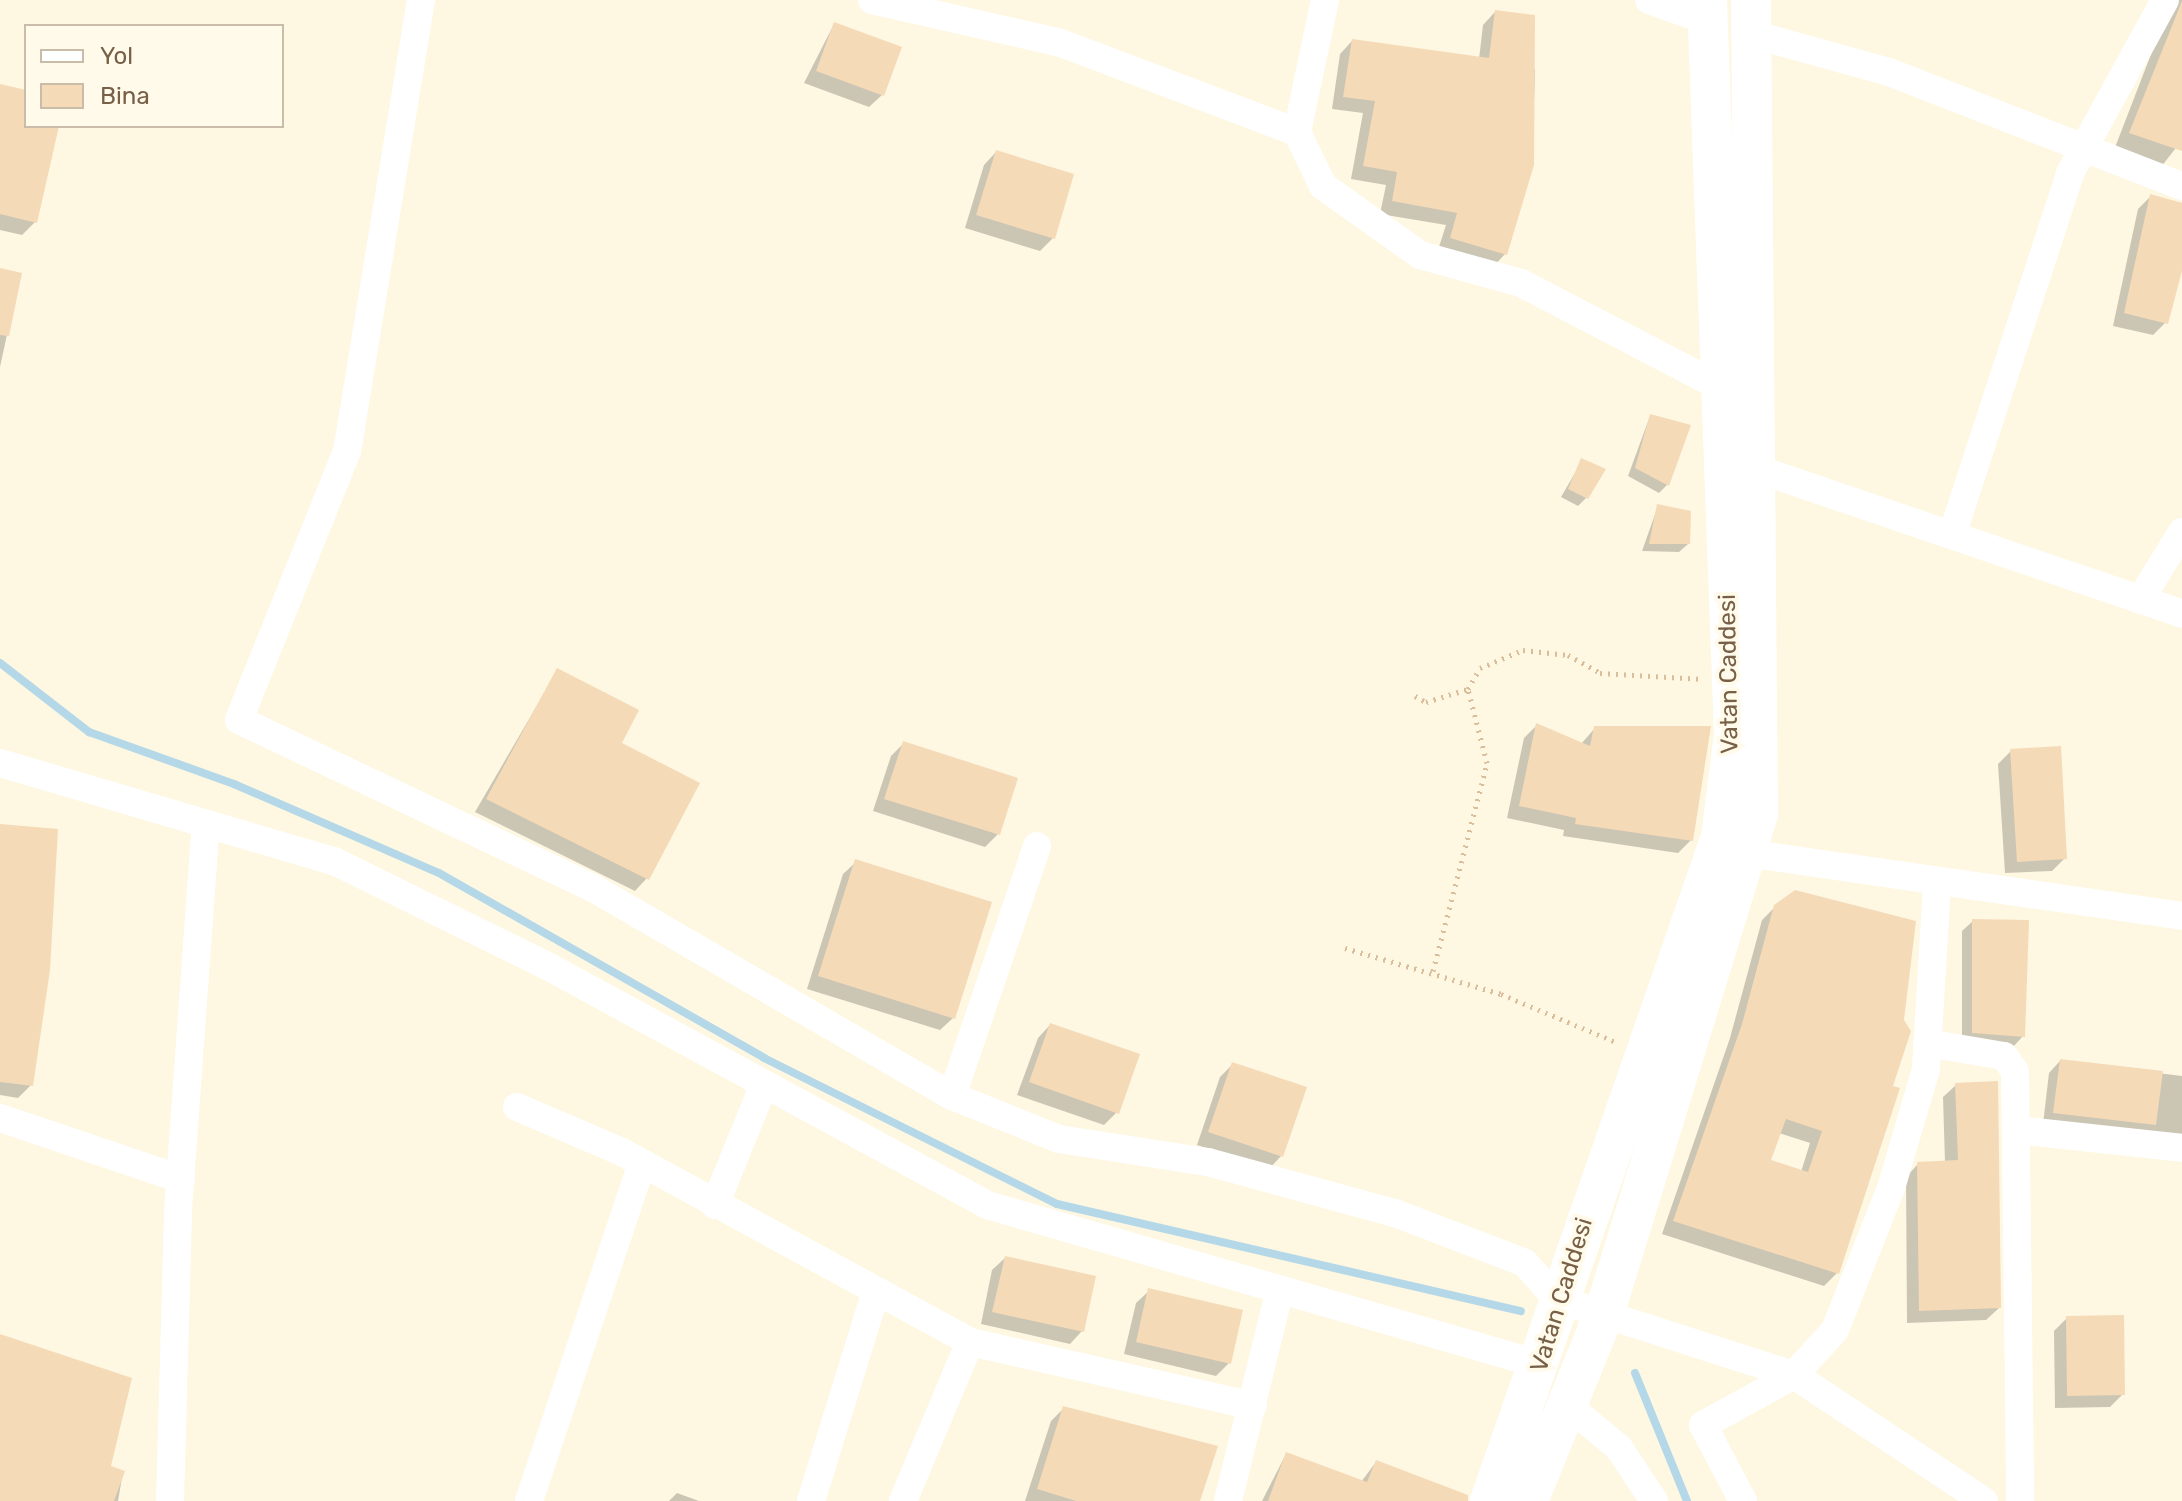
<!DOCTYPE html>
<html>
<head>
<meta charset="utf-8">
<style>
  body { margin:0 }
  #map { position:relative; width:2182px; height:1501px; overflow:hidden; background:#fef7e2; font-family:Rubik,sans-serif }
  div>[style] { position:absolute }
  .shadow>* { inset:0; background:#0003 }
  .stream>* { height:8px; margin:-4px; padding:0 4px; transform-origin:4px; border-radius:4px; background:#b5d8e8 }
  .building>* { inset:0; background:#f5dab8 }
  .path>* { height:5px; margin-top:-2.5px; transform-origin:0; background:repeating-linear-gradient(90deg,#dabe9b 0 2px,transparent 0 8px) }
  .minor>* { height:28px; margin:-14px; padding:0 14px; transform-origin:14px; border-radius:14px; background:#fff }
  .secondary>* { height:40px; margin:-20px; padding:0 20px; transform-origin:20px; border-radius:20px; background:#fff }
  span { translate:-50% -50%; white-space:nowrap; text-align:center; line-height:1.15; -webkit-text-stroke:8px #fffae9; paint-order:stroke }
  .street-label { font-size:24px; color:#776047 }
  .legend { position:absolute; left:24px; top:24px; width:260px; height:104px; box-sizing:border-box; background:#fffae9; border:2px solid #c9bca8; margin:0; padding:10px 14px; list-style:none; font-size:24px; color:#776047 }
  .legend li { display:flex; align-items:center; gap:16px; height:40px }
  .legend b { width:40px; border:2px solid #c9bca8 }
</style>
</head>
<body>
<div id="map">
  <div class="shadow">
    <div style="clip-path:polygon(2172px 0,2182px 0,2182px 140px,2161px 167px,2114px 150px)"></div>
    <div style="clip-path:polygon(1495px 12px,1535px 70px,1532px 165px,1505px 254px,1493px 267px,1438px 250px,1446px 225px,1380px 214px,1386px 185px,1351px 179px,1363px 113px,1332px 109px,1340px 54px,1352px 41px,1479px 59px,1483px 25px)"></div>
    <div style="clip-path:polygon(834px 24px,882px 95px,869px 107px,804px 83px)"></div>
    <div style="clip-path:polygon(0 89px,26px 92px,26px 126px,57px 126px,35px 222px,22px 235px,0 230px)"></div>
    <div style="clip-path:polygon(996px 152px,1053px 238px,1040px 251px,965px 228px,984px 165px)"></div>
    <div style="clip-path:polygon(2150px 197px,2182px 203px,2182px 263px,2166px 322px,2153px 335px,2113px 326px,2138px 209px)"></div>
    <div style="clip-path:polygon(0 270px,20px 275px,0 367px)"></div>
    <div style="clip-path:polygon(1650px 416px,1667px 485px,1659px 493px,1628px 476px)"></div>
    <div style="clip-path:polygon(1582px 461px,1586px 498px,1578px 506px,1561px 497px)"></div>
    <div style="clip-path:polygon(1658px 506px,1688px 544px,1679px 552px,1642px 551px)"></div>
    <div style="clip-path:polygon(557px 671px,619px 744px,647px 878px,635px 891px,475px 812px)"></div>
    <div style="clip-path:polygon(1536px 726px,1581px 744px,1595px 728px,1691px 840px,1678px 853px,1563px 836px,1564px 830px,1507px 818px,1524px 738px)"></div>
    <div style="clip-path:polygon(904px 743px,998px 834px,985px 847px,873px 811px,891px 756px)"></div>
    <div style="clip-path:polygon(2011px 751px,2065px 858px,2052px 871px,2005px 873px,1998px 764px)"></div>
    <div style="clip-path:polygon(0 826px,31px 1085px,18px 1098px,0 1095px)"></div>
    <div style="clip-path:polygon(856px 862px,953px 1018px,940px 1030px,807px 989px,843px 874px)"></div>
    <div style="clip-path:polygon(evenodd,1775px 907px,1909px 1031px,1837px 1273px,1824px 1286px,1662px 1234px,1730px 1038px,1762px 920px,1775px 907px,1779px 1133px,1810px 1143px,1801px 1172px,1769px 1161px,1779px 1133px)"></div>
    <div style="clip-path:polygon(1973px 921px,2023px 1036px,2013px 1047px,1962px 1043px,1962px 931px)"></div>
    <div style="clip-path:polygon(1050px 1025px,1117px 1112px,1104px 1125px,1017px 1095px,1038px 1038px)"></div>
    <div style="clip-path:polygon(2060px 1061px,2182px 1076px,2182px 1138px,2043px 1124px,2049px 1073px)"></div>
    <div style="clip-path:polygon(1233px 1064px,1281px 1156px,1269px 1169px,1197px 1145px,1220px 1077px)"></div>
    <div style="clip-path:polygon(1956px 1085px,1999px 1308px,1986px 1320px,1907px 1323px,1906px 1177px,1918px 1164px,1945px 1163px,1943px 1097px)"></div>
    <div style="clip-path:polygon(1005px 1258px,1082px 1331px,1070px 1344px,981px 1324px,992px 1270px)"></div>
    <div style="clip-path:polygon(1149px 1291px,1229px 1363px,1216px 1376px,1124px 1354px,1136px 1303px)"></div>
    <div style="clip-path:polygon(2067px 1318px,2123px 1394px,2110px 1407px,2055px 1408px,2054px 1331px)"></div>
    <div style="clip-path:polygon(0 1335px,109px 1467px,123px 1472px,118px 1501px,0 1501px)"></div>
    <div style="clip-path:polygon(1064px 1408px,1198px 1501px,1025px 1501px,1051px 1421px)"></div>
    <div style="clip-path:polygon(1286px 1454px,1361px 1482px,1376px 1462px,1452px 1501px,1262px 1501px)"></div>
    <div style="clip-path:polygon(677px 1493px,699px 1501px,669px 1501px)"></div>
  </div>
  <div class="stream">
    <div style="left:0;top:663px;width:113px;rotate:37.8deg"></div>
    <div style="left:89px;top:732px;width:154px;rotate:19.7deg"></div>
    <div style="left:234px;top:784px;width:223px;rotate:23.5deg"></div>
    <div style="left:439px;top:873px;width:374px;rotate:29.6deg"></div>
    <div style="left:764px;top:1058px;width:327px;rotate:26.5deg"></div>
    <div style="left:1057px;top:1204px;width:476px;rotate:13deg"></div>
    <div style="left:1635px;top:1373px;width:138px;rotate:67.9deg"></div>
  </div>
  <div class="building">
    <div style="clip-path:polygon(2182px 1px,2182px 151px,2129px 133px)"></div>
    <div style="clip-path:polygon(1495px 10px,1535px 15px,1534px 165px,1507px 255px,1450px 238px,1457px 213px,1392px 201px,1397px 172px,1363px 166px,1375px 101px,1343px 97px,1352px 39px,1489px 58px)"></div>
    <div style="clip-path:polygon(834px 22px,902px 47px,884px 96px,816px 71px)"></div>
    <div style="clip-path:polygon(0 84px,26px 90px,26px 126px,59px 126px,37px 223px,0 214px)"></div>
    <div style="clip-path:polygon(996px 150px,1074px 174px,1055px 239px,976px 215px)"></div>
    <div style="clip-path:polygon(2150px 194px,2182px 203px,2182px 271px,2168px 324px,2124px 313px)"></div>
    <div style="clip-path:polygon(0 268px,22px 273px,9px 336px,0 335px)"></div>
    <div style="clip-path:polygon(1650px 414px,1691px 425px,1669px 486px,1635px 468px)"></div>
    <div style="clip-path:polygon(1581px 458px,1606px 469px,1588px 499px,1568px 489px)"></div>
    <div style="clip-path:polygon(1657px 504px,1691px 511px,1690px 544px,1649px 544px)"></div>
    <div style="clip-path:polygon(557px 668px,639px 710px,622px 743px,700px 783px,649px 880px,486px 799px)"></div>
    <div style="clip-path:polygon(1536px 723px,1590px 746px,1594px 726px,1711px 726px,1693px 841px,1575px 824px,1576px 818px,1519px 806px)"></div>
    <div style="clip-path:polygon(903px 741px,1018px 778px,1000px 835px,884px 799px)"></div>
    <div style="clip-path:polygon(2061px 746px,2067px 859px,2017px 862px,2010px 749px)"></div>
    <div style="clip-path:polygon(0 824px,58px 829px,50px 970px,33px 1086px,0 1082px)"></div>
    <div style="clip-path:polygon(855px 859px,992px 902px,955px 1019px,818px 976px)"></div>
    <div style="clip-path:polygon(evenodd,1795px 890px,1916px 921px,1904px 1020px,1911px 1031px,1893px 1086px,1900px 1088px,1839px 1274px,1673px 1221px,1742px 1024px,1774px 905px,1795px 890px,1786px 1119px,1822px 1131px,1808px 1172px,1771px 1160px,1786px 1119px)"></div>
    <div style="clip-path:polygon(1972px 919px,2029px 920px,2025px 1037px,1972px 1033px)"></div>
    <div style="clip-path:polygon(1050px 1023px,1140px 1054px,1119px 1114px,1029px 1082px)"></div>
    <div style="clip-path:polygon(2060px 1059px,2163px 1071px,2156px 1125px,2053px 1113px)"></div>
    <div style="clip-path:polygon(1232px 1062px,1307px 1087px,1283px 1157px,1208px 1132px)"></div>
    <div style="clip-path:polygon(1998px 1081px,2001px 1308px,1919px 1311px,1917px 1162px,1958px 1160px,1955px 1083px)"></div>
    <div style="clip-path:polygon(1005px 1256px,1096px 1276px,1084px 1332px,992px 1312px)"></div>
    <div style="clip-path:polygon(1148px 1288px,1243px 1310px,1231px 1364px,1136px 1342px)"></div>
    <div style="clip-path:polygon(2124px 1315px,2125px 1395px,2067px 1396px,2066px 1316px)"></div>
    <div style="clip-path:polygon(0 1334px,132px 1378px,111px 1466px,125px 1471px,114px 1501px,0 1501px)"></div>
    <div style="clip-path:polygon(1063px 1406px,1218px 1446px,1200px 1501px,1076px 1501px,1037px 1489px)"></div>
    <div style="clip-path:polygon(1286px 1452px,1367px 1482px,1376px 1460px,1468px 1495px,1468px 1501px,1268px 1501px)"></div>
  </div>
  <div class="path">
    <div style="left:1415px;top:696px;width:13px;rotate:29deg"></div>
    <div style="left:1426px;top:702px;width:44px;rotate:-17.2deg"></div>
    <div style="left:1345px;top:948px;width:163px;rotate:16.4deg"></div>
    <div style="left:1501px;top:994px;width:127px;rotate:22.7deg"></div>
    <div style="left:1433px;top:971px;width:215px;rotate:-75.4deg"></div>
    <div style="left:1487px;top:763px;width:76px;rotate:-104.4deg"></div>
    <div style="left:1468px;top:689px;width:24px;rotate:-60deg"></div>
    <div style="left:1480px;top:668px;width:47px;rotate:-22.7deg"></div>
    <div style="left:1523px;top:650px;width:45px;rotate:6.3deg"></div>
    <div style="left:1568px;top:655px;width:37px;rotate:29deg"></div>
    <div style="left:1600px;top:673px;width:103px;rotate:3.3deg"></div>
  </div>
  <div class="minor">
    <div style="left:421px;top:0;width:457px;rotate:99.3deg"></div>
    <div style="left:347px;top:451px;width:290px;rotate:111.9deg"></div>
    <div style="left:239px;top:720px;width:392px;rotate:25.4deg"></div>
    <div style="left:593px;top:888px;width:415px;rotate:30.1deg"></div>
    <div style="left:952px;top:1096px;width:115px;rotate:21.9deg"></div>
    <div style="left:1059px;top:1139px;width:151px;rotate:8.8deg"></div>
    <div style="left:1208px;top:1162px;width:194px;rotate:15.3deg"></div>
    <div style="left:1395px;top:1213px;width:139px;rotate:21deg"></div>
    <div style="left:1525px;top:1263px;width:48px;rotate:48.4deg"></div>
    <div style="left:1557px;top:1299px;width:249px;rotate:17.8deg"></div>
    <div style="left:1794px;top:1375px;width:228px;rotate:33.6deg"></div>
    <div style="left:872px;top:0;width:194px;rotate:12.8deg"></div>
    <div style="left:1061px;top:43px;width:252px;rotate:20.7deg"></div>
    <div style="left:1325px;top:0;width:135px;rotate:102deg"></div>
    <div style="left:1297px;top:132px;width:60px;rotate:64.3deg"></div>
    <div style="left:1323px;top:186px;width:119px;rotate:35.4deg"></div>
    <div style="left:1420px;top:255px;width:105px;rotate:15.5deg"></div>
    <div style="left:1521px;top:283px;width:223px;rotate:27.5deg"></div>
    <div style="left:1649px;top:0;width:63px;rotate:19.6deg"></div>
    <div style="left:1752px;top:34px;width:142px;rotate:15.5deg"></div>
    <div style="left:1889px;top:72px;width:314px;rotate:21.3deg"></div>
    <div style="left:1760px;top:470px;width:446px;rotate:18.8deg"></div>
    <div style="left:1953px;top:532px;width:378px;rotate:-71.9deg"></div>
    <div style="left:2070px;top:173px;width:197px;rotate:-61.2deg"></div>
    <div style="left:2140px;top:600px;width:80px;rotate:-58.3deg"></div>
    <div style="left:0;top:763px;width:348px;rotate:16.4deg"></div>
    <div style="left:334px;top:861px;width:242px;rotate:26.2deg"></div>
    <div style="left:551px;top:968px;width:496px;rotate:28.5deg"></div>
    <div style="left:987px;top:1205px;width:578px;rotate:16.08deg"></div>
    <div style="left:1746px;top:853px;width:441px;rotate:8.2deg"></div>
    <div style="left:1927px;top:1043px;width:78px;rotate:9.6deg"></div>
    <div style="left:2004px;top:1056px;width:19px;rotate:55deg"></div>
    <div style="left:2015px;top:1072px;width:429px;rotate:89.3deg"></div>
    <div style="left:952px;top:1096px;width:264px;rotate:-71.2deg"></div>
    <div style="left:517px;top:1107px;width:114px;rotate:23.2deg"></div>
    <div style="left:622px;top:1152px;width:396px;rotate:28.6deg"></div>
    <div style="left:970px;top:1342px;width:290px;rotate:12.7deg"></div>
    <div style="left:0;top:1118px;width:191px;rotate:18.6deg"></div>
    <div style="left:2017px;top:1130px;width:166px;rotate:6.2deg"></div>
    <div style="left:715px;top:1205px;width:125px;rotate:-67.9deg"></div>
    <div style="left:1566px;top:1404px;width:69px;rotate:39.7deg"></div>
    <div style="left:1619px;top:1448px;width:64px;rotate:56.6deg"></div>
    <div style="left:170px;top:1501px;width:290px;rotate:-88.4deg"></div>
    <div style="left:178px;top:1211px;width:388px;rotate:-85.9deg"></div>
    <div style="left:529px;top:1501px;width:355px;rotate:-71.5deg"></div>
    <div style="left:811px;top:1501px;width:217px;rotate:-72.8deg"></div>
    <div style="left:903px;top:1501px;width:173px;rotate:-67.2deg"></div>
    <div style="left:1228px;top:1501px;width:213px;rotate:-76.2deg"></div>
    <div style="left:1743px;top:1501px;width:86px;rotate:-117.8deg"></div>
    <div style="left:1703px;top:1425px;width:104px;rotate:-28.8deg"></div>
    <div style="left:1794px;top:1375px;width:61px;rotate:-47.7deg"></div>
    <div style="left:1835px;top:1330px;width:153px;rotate:-68.5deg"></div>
    <div style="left:1891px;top:1188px;width:124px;rotate:-73.6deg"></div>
    <div style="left:1926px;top:1069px;width:186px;rotate:-86.6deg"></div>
  </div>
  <div class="secondary">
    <div style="left:1490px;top:1501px;width:703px;rotate:-70.82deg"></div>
    <div style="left:1721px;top:837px;width:102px;rotate:-82.7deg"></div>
    <div style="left:1734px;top:736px;width:736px;rotate:-92.1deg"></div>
    <div style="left:1528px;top:1501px;width:205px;rotate:-67.9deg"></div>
    <div style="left:1605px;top:1311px;width:520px;rotate:-72.89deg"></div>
    <div style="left:1758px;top:814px;width:814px;rotate:-90.49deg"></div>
  </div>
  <div class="street-label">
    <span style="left:1729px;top:674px;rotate:-91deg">Vatan Caddesi</span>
    <span style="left:1562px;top:1295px;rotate:-73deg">Vatan Caddesi</span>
  </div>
  <ul class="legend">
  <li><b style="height:10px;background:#fff"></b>Yol</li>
  <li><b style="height:22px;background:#f5dab8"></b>Bina</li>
  </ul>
</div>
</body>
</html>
